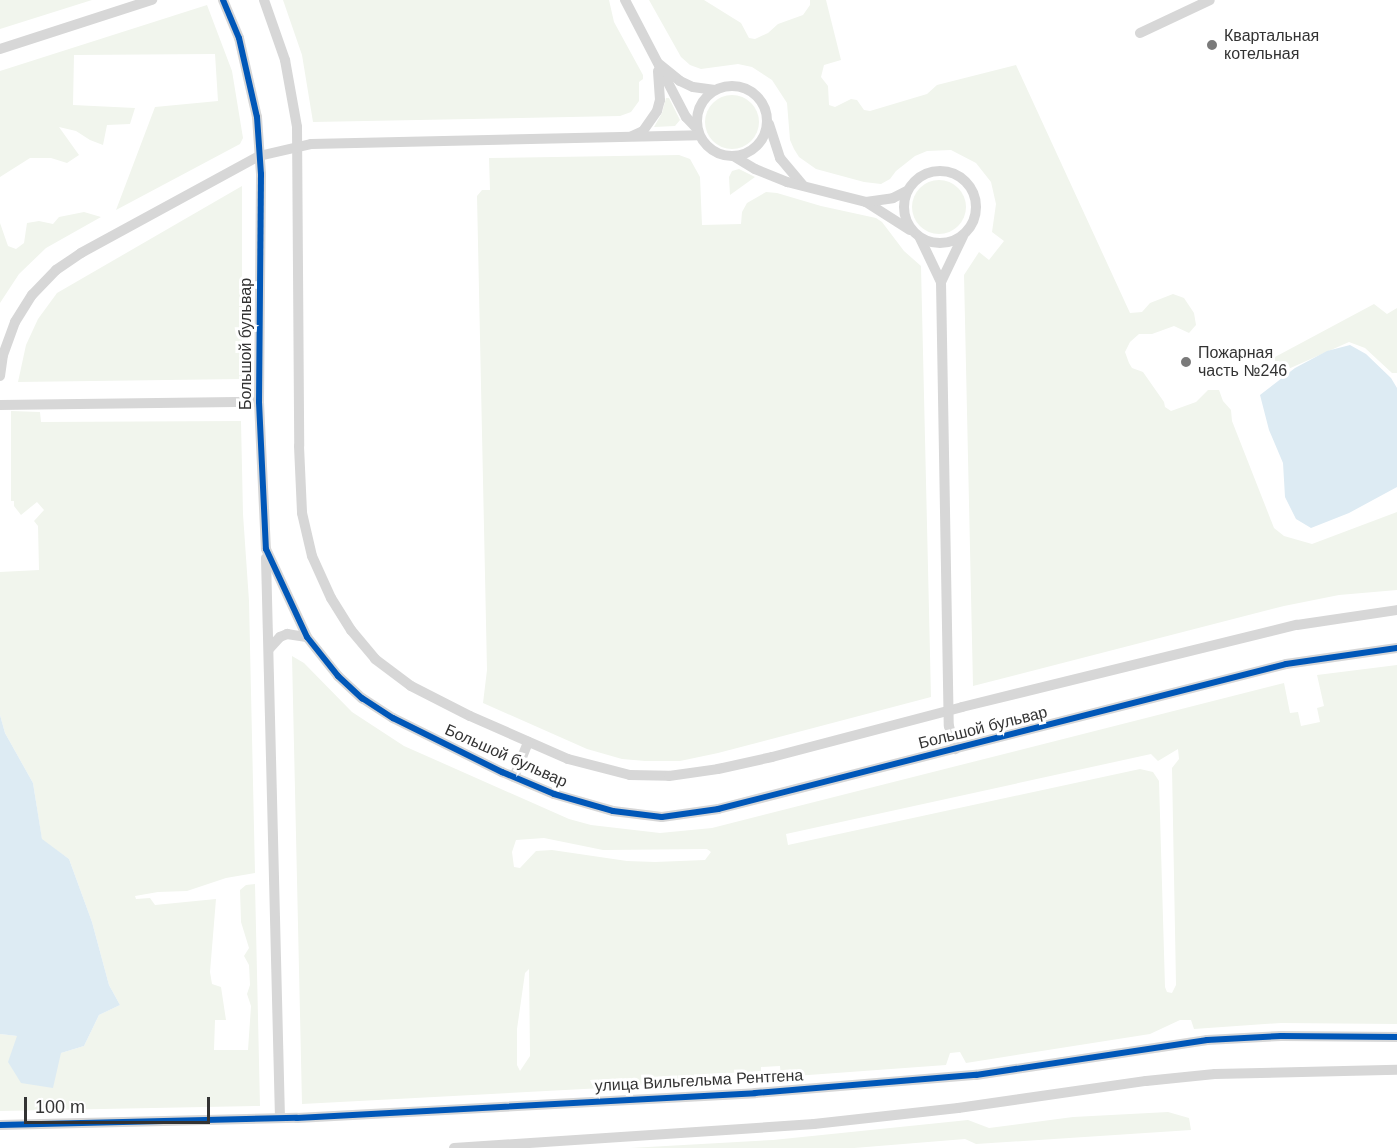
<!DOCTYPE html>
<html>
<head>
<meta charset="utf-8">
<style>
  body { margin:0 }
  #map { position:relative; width:1397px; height:1148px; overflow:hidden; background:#fff; font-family:Helvetica,sans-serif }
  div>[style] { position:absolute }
  .green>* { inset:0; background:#f1f5ed }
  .round { border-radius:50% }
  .water>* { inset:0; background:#ddebf3 }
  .minor>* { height:10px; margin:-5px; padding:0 5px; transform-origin:5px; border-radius:5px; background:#d7d7d7 }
  .minor>.ring { margin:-5px; padding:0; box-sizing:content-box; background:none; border:10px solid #d7d7d7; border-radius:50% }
  .cycleway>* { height:6px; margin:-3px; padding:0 3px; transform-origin:3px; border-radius:3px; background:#0057b8 }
  .dots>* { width:16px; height:16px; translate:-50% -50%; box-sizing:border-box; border:3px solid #fff; border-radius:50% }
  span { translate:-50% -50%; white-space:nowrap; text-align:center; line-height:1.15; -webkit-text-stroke:6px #fff; paint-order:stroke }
  .poi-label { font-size:16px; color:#333 }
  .left { translate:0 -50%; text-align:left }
  .street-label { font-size:16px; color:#333 }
  .scale { position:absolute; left:24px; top:1097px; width:186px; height:27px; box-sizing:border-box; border:3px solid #333; border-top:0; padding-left:8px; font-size:18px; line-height:21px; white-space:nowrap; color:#333; -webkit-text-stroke:4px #fff; paint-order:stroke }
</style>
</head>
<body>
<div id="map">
  <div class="green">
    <div style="clip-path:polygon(0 0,92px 0,0 29px)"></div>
    <div style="clip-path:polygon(283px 0,609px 0,614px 22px,643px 75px,643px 79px,639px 82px,639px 101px,631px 112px,620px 116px,313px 122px,302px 55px)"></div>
    <div style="clip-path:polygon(649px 0,704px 0,741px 23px,749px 38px,755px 39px,768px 33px,778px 24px,803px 15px,810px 5px,810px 0,826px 0,841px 60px,824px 65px,821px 77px,828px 86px,829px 105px,835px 107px,851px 99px,857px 100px,864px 110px,870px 111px,927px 94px,937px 85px,1016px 65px,1130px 313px,1142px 312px,1150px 303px,1173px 294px,1184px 298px,1194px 313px,1196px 325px,1189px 333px,1174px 326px,1152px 334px,1139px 334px,1130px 342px,1125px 352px,1129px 363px,1132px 368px,1143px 372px,1164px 402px,1165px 407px,1171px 411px,1196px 402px,1208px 390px,1219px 390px,1223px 401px,1231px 410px,1232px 421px,1274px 528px,1284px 536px,1312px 544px,1397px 512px,1397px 590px,1339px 595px,1284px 606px,973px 686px,964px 275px,979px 252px,989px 260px,1004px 241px,992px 232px,996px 204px,991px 182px,976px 163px,951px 150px,927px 151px,915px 156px,896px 171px,890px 179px,881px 184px,864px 182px,816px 169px,799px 157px,794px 149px,790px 140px,787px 103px,772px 80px,752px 67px,738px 64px,701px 69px,690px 65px,681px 57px)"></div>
    <div style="clip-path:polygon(207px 5px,232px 71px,243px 138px,240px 144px,116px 210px,155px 107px,218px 101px,215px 54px,74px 55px,73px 105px,135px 108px,130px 124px,107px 125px,103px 145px,90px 140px,76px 131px,59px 127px,79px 155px,67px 163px,51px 158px,30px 158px,0 177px,0 71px)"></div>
    <div class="round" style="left:705px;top:95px;width:54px;height:54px"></div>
    <div style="clip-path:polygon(666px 98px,669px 98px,680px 120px,675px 126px,654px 127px,662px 113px)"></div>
    <div style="clip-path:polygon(679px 155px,690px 159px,700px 177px,702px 225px,741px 224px,742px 212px,747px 203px,766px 192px,777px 193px,821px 206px,876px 218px,882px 222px,904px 251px,921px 266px,931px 697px,718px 753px,680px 761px,645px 761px,622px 759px,587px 749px,483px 703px,487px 670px,477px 196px,482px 190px,490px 190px,489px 158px)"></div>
    <div style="clip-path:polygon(739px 169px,755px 177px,730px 195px,729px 177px,732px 171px)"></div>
    <div class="round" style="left:912px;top:180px;width:54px;height:54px"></div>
    <div style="clip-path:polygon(242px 186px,242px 379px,18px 382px,26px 345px,38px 319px,57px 293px)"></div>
    <div style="clip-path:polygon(84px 212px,101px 217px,46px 248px,19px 274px,0 303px,0 223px,8px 246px,16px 249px,24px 243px,27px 223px,39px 221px,53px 224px,59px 217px)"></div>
    <div style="clip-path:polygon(1374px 304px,1387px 314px,1397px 308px,1397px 373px,1392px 373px,1365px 348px,1349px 342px,1277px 374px,1273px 362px,1275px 357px)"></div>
    <div style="clip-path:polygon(11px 411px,40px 412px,41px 422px,241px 421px,243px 514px,249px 601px,255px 873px,226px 878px,187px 891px,158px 892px,135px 896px,136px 899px,150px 898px,155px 905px,216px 899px,210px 972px,212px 984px,221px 987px,226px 1020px,215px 1020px,214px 1050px,248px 1050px,251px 1006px,247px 994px,250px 985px,249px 965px,244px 956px,249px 948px,241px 922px,240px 890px,246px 885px,255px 884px,260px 1106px,0 1111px,0 1034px,17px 1036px,61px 1053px,84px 1046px,99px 1015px,120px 1005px,109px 985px,92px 922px,69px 859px,42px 840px,33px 783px,5px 733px,0 715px,0 572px,39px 570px,38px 526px,34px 521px,44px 510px,37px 502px,21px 515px,14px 506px,14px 501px,11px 501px)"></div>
    <div style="clip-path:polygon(evenodd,292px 656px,304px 663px,352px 712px,404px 746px,569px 819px,591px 825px,660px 833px,712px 828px,1284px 683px,1290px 713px,1298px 712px,1301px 726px,1320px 722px,1317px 708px,1324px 706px,1317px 675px,1397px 665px,1397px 1024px,1281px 1023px,1194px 1029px,1191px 1020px,1180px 1020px,1150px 1034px,966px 1063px,960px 1052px,950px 1053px,946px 1065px,781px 1077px,780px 1066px,761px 1067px,761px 1075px,749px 1077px,744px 1077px,743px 1072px,729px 1073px,728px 1078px,724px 1073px,719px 1073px,717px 1082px,302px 1104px,292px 656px,1178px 749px,1179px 759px,1172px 768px,1176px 985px,1172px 993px,1167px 992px,1165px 987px,1159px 781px,1153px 772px,1140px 769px,788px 845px,786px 834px,1151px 754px,1158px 761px,1178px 749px,292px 656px,544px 838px,603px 850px,707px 849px,711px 852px,705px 860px,655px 862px,627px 861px,552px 850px,536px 851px,520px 868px,514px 867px,512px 852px,516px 840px,544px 838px,292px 656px,529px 969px,530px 1056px,520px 1071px,517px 1065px,517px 1029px,525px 973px,529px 969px)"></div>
    <div style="clip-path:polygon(1168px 1112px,1189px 1118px,1191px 1130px,976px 1144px,965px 1139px,854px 1148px,630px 1148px,773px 1140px,968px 1120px,989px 1128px,1073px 1117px)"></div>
  </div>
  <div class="water">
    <div style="clip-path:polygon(1350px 345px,1366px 354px,1391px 378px,1397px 388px,1397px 487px,1349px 513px,1311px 528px,1296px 519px,1285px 497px,1283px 463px,1269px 430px,1260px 395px,1295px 368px,1327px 351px)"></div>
    <div style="clip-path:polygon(0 715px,5px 733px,33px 783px,42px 839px,69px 859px,92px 922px,109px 985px,120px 1005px,99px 1015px,84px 1046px,61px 1053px,53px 1088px,21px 1083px,8px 1062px,17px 1036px,0 1034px)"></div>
  </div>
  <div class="minor">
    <div style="left:223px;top:0;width:41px;rotate:67.2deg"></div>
    <div style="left:239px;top:38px;width:81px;rotate:77.2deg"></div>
    <div style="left:257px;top:117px;width:57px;rotate:86deg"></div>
    <div style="left:261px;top:174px;width:228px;rotate:90.5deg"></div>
    <div style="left:259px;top:402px;width:147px;rotate:87.3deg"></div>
    <div style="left:266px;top:549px;width:97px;rotate:65deg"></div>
    <div style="left:307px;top:637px;width:50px;rotate:51.5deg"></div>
    <div style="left:338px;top:676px;width:33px;rotate:43deg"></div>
    <div style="left:362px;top:698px;width:37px;rotate:33deg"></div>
    <div style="left:393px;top:718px;width:122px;rotate:26.4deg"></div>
    <div style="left:502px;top:772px;width:56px;rotate:22.9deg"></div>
    <div style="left:554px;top:794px;width:61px;rotate:16.1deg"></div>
    <div style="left:613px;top:811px;width:49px;rotate:7deg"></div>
    <div style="left:662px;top:817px;width:57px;rotate:-8.1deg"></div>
    <div style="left:718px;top:809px;width:586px;rotate:-14.32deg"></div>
    <div style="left:1286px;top:664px;width:112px;rotate:-8.2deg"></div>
    <div style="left:264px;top:0;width:64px;rotate:70.7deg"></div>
    <div style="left:285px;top:60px;width:68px;rotate:79.8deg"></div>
    <div style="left:297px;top:127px;width:319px;rotate:89.6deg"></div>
    <div style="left:299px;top:446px;width:67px;rotate:87.4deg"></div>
    <div style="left:302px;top:513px;width:44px;rotate:76.9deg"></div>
    <div style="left:312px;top:556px;width:46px;rotate:65.7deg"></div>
    <div style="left:331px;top:598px;width:38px;rotate:58deg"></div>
    <div style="left:351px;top:630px;width:38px;rotate:50deg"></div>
    <div style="left:375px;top:659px;width:45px;rotate:36.9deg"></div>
    <div style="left:411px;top:686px;width:66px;rotate:27deg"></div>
    <div style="left:470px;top:716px;width:107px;rotate:23.7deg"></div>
    <div style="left:568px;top:759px;width:64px;rotate:14.5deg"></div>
    <div style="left:630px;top:775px;width:39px;rotate:1deg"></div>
    <div style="left:669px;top:776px;width:49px;rotate:-8.1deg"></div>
    <div style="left:718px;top:769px;width:55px;rotate:-12.5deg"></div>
    <div style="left:772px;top:757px;width:196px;rotate:-14.7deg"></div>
    <div style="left:962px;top:707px;width:345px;rotate:-13.8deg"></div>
    <div style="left:1297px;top:625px;width:101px;rotate:-8.5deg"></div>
    <div style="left:625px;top:0;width:132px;rotate:62.5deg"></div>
    <div style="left:686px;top:117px;width:16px;rotate:47deg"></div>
    <div style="left:1140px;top:33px;width:77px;rotate:-25.2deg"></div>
    <div style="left:0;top:49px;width:160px;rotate:-17.9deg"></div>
    <div style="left:659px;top:64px;width:27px;rotate:39deg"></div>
    <div style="left:680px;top:81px;width:14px;rotate:25deg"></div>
    <div style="left:693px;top:87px;width:22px;rotate:8deg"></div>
    <div class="ring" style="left:697px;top:86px;width:60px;height:60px"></div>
    <div style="left:769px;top:124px;width:36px;rotate:72deg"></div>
    <div style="left:780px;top:158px;width:35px;rotate:50deg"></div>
    <div style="left:632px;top:136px;width:12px;rotate:-24deg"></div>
    <div style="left:643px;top:131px;width:24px;rotate:-55deg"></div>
    <div style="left:657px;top:111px;width:11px;rotate:-75deg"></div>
    <div style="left:660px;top:100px;width:29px;rotate:-94deg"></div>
    <div style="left:735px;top:157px;width:23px;rotate:31deg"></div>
    <div style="left:755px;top:169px;width:35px;rotate:22deg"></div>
    <div style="left:787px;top:182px;width:81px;rotate:14.2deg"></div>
    <div style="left:866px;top:202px;width:52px;rotate:32.5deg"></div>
    <div class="ring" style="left:904px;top:171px;width:62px;height:62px"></div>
    <div style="left:866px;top:202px;width:27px;rotate:-8deg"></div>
    <div style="left:893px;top:198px;width:16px;rotate:-27deg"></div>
    <div style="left:920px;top:238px;width:49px;rotate:64.5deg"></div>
    <div style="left:941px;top:282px;width:444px;rotate:89deg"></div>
    <div style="left:949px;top:726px;width:24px;rotate:75deg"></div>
    <div style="left:941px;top:282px;width:51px;rotate:-64.4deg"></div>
    <div style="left:0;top:376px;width:21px;rotate:-82deg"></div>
    <div style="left:3px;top:355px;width:35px;rotate:-70deg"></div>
    <div style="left:15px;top:322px;width:32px;rotate:-58deg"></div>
    <div style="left:32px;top:295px;width:35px;rotate:-46deg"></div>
    <div style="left:56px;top:270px;width:30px;rotate:-34deg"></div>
    <div style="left:81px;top:253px;width:203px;rotate:-28.6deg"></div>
    <div style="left:259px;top:156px;width:53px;rotate:-13deg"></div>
    <div style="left:311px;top:144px;width:388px;rotate:-1.3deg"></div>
    <div style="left:0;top:405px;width:259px;rotate:-0.7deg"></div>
    <div style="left:266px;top:558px;width:560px;rotate:88.57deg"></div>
    <div style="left:270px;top:648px;width:15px;rotate:-48deg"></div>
    <div style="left:280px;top:637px;width:8px;rotate:-23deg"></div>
    <div style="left:287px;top:634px;width:20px;rotate:9deg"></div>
    <div style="left:514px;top:777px;width:38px;rotate:-68deg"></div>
    <div style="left:0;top:1125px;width:297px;rotate:-1.4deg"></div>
    <div style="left:297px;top:1118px;width:459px;rotate:-3.1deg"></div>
    <div style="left:755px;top:1093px;width:222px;rotate:-4.7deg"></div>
    <div style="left:976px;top:1075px;width:234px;rotate:-8.6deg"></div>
    <div style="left:1207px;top:1040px;width:74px;rotate:-3.1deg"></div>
    <div style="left:1281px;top:1036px;width:116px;rotate:0.5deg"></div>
    <div style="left:454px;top:1148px;width:361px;rotate:-3.8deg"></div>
    <div style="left:814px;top:1124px;width:145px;rotate:-6.3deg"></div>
    <div style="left:958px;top:1108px;width:190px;rotate:-8.2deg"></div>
    <div style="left:1146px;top:1081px;width:69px;rotate:-5.8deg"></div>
    <div style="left:1215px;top:1074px;width:182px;rotate:-1.3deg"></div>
  </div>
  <div class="cycleway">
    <div style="left:223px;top:0;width:41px;rotate:67.2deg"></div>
    <div style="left:239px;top:38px;width:81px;rotate:77.2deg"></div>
    <div style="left:257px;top:117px;width:57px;rotate:86deg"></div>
    <div style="left:261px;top:174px;width:228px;rotate:90.5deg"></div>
    <div style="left:259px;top:402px;width:147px;rotate:87.3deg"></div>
    <div style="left:266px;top:549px;width:97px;rotate:65deg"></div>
    <div style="left:307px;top:637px;width:50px;rotate:51.5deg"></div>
    <div style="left:338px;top:676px;width:33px;rotate:43deg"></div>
    <div style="left:362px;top:698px;width:37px;rotate:33deg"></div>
    <div style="left:393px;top:718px;width:122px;rotate:26.4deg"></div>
    <div style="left:502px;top:772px;width:56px;rotate:22.9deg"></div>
    <div style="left:554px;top:794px;width:61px;rotate:16.1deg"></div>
    <div style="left:613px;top:811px;width:49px;rotate:7deg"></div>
    <div style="left:662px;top:817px;width:57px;rotate:-8.1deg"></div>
    <div style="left:718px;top:809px;width:586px;rotate:-14.32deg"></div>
    <div style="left:1286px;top:664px;width:112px;rotate:-8.2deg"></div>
    <div style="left:0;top:1125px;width:297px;rotate:-1.4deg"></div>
    <div style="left:297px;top:1118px;width:459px;rotate:-3.1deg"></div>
    <div style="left:755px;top:1093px;width:222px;rotate:-4.7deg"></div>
    <div style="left:976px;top:1075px;width:234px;rotate:-8.6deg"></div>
    <div style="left:1207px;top:1040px;width:74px;rotate:-3.1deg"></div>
    <div style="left:1281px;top:1036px;width:116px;rotate:0.5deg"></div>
  </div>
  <div class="dots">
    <div style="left:1212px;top:45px;background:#7a7a7a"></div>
    <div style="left:1186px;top:362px;background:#7a7a7a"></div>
  </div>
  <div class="poi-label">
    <span class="left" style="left:1224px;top:45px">Квартальная<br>котельная</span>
    <span class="left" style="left:1198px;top:362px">Пожарная<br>часть №246</span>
  </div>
  <div class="street-label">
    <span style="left:246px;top:344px;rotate:-90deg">Большой бульвар</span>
    <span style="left:983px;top:728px;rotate:-14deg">Большой бульвар</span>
    <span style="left:506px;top:756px;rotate:24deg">Большой бульвар</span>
    <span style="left:699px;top:1081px;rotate:-3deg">улица Вильгельма Рентгена</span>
  </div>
  <div class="scale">100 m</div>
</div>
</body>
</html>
